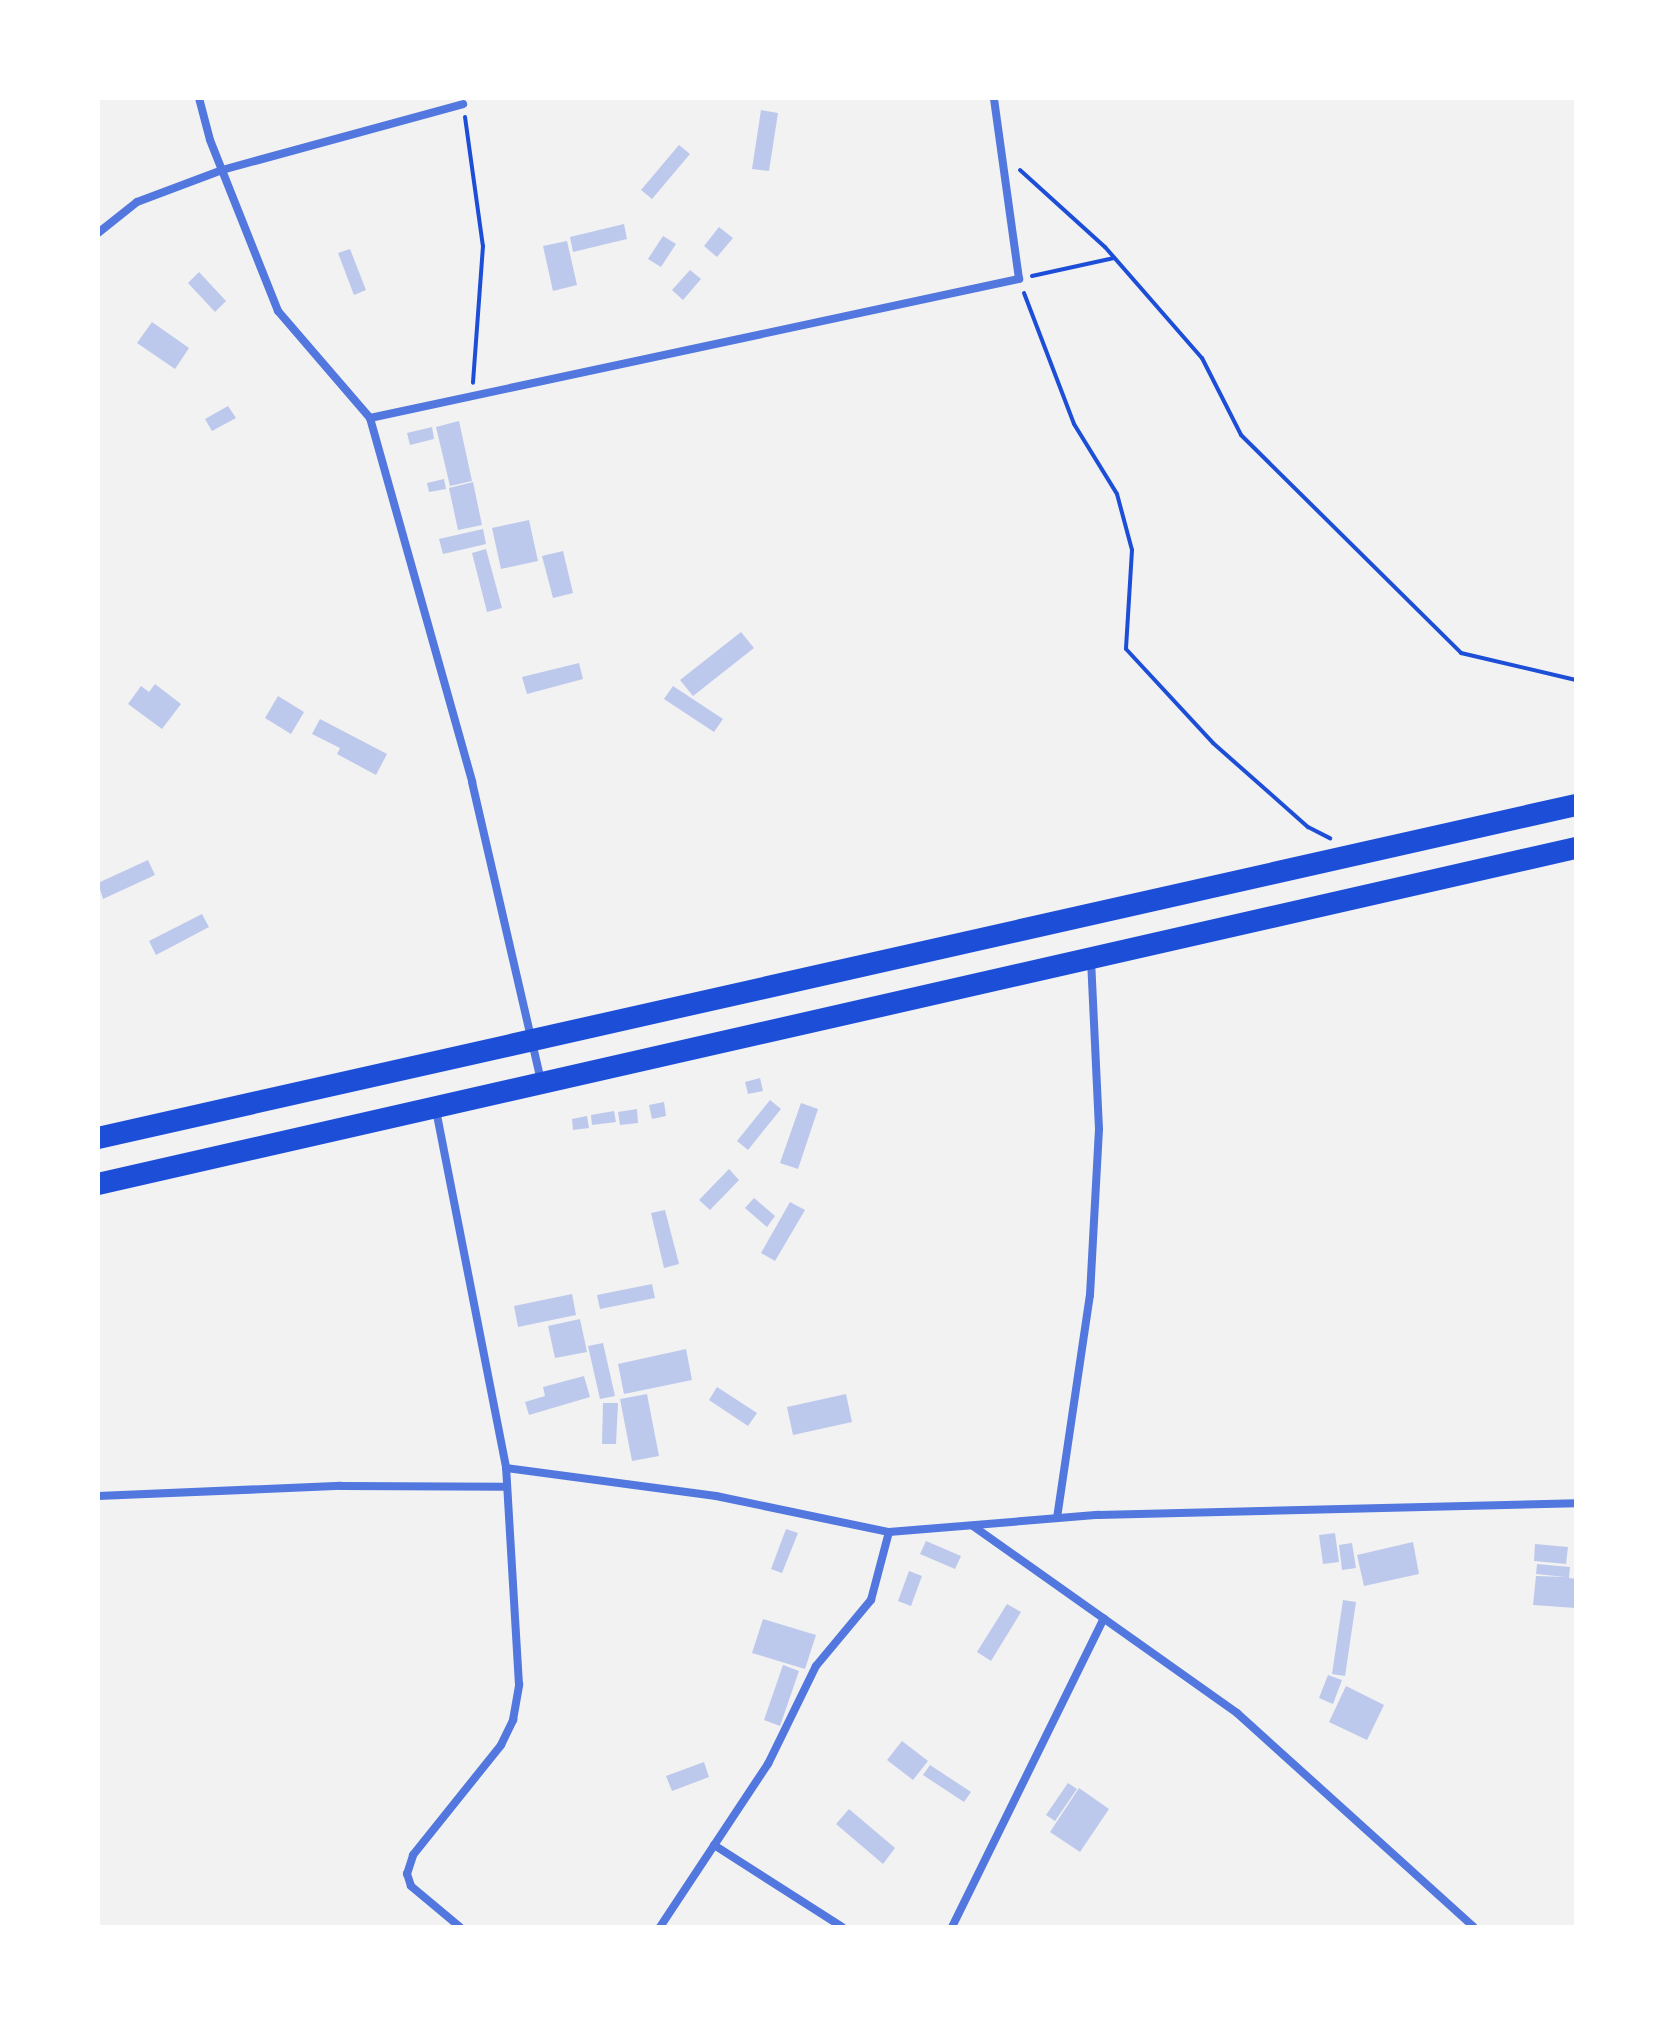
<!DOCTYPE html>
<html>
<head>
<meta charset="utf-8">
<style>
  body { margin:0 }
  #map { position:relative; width:1674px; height:2025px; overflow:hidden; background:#f2f2f2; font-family:"Roboto Condensed",sans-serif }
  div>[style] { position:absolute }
  .building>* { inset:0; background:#bdc9ec }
  .path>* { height:4px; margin:-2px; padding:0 2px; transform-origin:2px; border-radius:2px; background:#1d4ed8 }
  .minor>* { height:8px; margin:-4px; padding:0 4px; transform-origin:4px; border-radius:4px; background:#5277de }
  .trunk>* { height:22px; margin:-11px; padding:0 11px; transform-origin:11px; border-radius:11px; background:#1d4ed8 }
  span { translate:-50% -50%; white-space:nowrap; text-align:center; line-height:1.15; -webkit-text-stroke:7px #fff; paint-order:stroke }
  .frame { position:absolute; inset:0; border:100px solid #fff; pointer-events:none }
</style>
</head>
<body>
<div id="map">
  <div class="building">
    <div style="clip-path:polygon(761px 110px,778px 113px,769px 171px,752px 169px)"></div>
    <div style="clip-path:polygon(679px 145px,690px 154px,652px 199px,641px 190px)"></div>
    <div style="clip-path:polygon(624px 224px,627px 239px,573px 252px,570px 237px)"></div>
    <div style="clip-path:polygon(719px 227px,733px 238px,717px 257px,704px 246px)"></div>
    <div style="clip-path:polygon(663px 236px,676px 244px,661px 267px,648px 259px)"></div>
    <div style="clip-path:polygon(567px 241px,577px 285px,553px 291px,543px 246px)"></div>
    <div style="clip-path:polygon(350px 249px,366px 290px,354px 295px,338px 253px)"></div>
    <div style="clip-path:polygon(690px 270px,701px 279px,683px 300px,672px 290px)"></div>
    <div style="clip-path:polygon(199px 272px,226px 301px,215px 312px,188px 283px)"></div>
    <div style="clip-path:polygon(152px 322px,189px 348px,175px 369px,137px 343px)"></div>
    <div style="clip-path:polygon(228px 406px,236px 418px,212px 431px,205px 419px)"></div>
    <div style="clip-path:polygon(459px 421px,472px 481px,450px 486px,436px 427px)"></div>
    <div style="clip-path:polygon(432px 427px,434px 439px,410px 445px,407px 433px)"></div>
    <div style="clip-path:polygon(444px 479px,446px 489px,429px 492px,427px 483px)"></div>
    <div style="clip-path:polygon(473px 482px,482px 525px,458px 530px,449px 488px)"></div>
    <div style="clip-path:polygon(529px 520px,538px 561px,501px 569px,492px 528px)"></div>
    <div style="clip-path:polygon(483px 529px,486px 544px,443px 554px,439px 539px)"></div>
    <div style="clip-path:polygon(486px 549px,502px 608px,487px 612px,472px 553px)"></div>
    <div style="clip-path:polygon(563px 551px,573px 593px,553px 598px,542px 556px)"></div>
    <div style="clip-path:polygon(741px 632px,754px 648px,693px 696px,680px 680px)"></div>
    <div style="clip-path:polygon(579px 663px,583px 679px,527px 694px,522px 677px)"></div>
    <div style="clip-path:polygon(155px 684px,181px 704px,162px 729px,128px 704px,141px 686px,149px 692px)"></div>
    <div style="clip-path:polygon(673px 686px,723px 719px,714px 732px,664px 699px)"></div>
    <div style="clip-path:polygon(278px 696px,304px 712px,291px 734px,265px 718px)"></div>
    <div style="clip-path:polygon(320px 719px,387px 754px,376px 775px,337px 754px,340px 748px,312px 734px)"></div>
    <div style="clip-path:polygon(148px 860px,155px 875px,103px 899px,98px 883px)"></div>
    <div style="clip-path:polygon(202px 914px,209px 927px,156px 955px,149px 941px)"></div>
    <div style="clip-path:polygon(760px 1078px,763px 1091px,748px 1094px,745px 1082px)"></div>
    <div style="clip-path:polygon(770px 1100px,781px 1109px,748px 1150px,737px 1141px)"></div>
    <div style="clip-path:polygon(664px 1102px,666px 1116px,652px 1119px,649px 1105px)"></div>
    <div style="clip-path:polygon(801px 1103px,818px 1109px,798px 1169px,780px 1163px)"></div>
    <div style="clip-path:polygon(637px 1109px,638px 1123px,620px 1125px,618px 1112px)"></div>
    <div style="clip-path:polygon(614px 1111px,616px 1122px,592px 1125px,591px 1115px)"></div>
    <div style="clip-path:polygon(587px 1116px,589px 1128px,573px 1130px,572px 1119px)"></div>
    <div style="clip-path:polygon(729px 1169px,739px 1180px,710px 1210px,699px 1200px)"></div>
    <div style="clip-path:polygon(754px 1198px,775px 1216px,767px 1227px,745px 1208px)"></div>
    <div style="clip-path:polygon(790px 1202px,805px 1210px,775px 1261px,761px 1253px)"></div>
    <div style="clip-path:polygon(665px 1210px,679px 1264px,664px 1268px,651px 1213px)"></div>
    <div style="clip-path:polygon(652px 1284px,655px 1298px,600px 1309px,597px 1295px)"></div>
    <div style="clip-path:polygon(572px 1294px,576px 1315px,518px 1327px,514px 1306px)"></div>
    <div style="clip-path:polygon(580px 1319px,587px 1352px,555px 1358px,548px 1326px)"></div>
    <div style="clip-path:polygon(603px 1343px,615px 1396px,600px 1399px,588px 1346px)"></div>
    <div style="clip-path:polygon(686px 1349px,692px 1380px,624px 1394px,618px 1364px)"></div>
    <div style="clip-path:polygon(584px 1376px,590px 1397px,529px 1415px,525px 1402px,545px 1396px,543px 1387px)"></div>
    <div style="clip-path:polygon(717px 1387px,757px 1413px,748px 1426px,709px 1400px)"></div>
    <div style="clip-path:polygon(647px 1394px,659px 1456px,632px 1461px,620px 1399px)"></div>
    <div style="clip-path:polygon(846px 1394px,852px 1422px,793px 1435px,787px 1407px)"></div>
    <div style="clip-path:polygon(603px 1403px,618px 1403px,616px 1444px,602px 1444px)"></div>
    <div style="clip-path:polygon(786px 1529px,798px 1533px,782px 1573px,771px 1569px)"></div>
    <div style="clip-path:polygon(1335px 1533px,1339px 1562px,1323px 1564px,1319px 1535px)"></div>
    <div style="clip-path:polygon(926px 1541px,961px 1556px,955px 1569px,920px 1554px)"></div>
    <div style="clip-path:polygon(1413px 1542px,1419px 1574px,1364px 1586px,1357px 1555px)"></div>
    <div style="clip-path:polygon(1352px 1543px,1356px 1568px,1342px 1570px,1339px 1545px)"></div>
    <div style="clip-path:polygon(1535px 1544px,1568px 1547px,1566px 1564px,1534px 1561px)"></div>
    <div style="clip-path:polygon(1537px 1564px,1570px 1567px,1569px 1578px,1576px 1579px,1576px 1608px,1533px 1605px,1536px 1576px,1566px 1577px,1536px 1574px)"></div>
    <div style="clip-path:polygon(909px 1571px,922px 1576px,911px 1606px,898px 1601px)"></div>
    <div style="clip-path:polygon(1343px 1600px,1356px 1602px,1345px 1676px,1332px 1674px)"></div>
    <div style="clip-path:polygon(1007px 1604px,1021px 1612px,991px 1661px,977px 1652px)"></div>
    <div style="clip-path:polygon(763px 1619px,816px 1635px,805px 1669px,752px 1653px)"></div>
    <div style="clip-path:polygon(783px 1665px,799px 1671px,780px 1726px,764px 1720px)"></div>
    <div style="clip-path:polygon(1328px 1675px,1342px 1680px,1333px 1704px,1319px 1698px)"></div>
    <div style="clip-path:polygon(1346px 1686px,1384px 1705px,1367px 1740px,1329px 1722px)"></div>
    <div style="clip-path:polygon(902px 1741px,928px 1761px,913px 1780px,887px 1760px)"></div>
    <div style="clip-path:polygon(704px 1762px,709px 1777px,672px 1791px,666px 1776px)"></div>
    <div style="clip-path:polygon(930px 1765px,971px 1792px,964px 1802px,923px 1775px)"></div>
    <div style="clip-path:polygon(1068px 1783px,1077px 1789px,1055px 1821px,1046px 1815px)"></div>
    <div style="clip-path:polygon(1079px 1788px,1109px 1809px,1080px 1852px,1050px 1832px)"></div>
    <div style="clip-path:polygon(849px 1809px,895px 1848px,883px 1864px,836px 1824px)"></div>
  </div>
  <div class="path">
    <div style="left:465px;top:117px;width:130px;rotate:82.1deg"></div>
    <div style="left:483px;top:246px;width:137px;rotate:94.2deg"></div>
    <div style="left:1020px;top:170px;width:115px;rotate:42.2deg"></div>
    <div style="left:1105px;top:247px;width:147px;rotate:48.9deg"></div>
    <div style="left:1202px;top:358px;width:86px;rotate:63.1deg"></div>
    <div style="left:1241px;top:435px;width:310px;rotate:44.7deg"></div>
    <div style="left:1461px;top:653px;width:118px;rotate:13.2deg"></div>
    <div style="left:1032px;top:276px;width:84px;rotate:-12.4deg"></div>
    <div style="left:1024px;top:293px;width:140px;rotate:69.1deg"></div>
    <div style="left:1074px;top:424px;width:82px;rotate:58.4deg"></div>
    <div style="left:1117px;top:494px;width:58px;rotate:75deg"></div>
    <div style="left:1132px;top:550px;width:99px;rotate:93.5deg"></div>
    <div style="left:1126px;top:649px;width:128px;rotate:47.2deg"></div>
    <div style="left:1213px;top:743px;width:127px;rotate:41.5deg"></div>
    <div style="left:1308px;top:827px;width:25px;rotate:27deg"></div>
  </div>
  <div class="minor">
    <div style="left:199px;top:98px;width:43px;rotate:75.3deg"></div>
    <div style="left:210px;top:140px;width:184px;rotate:68.3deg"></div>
    <div style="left:278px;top:311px;width:141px;rotate:49.3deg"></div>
    <div style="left:370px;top:418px;width:378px;rotate:74.3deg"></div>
    <div style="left:472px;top:782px;width:307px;rotate:77deg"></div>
    <div style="left:98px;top:233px;width:50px;rotate:-38.5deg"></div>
    <div style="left:137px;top:202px;width:91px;rotate:-20.6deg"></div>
    <div style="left:222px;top:170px;width:250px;rotate:-15.3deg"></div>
    <div style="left:370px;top:418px;width:664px;rotate:-12.09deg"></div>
    <div style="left:1019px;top:279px;width:183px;rotate:-97.9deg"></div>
    <div style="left:436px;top:1110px;width:365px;rotate:78.9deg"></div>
    <div style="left:506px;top:1468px;width:212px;rotate:7.6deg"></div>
    <div style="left:716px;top:1496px;width:177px;rotate:11.8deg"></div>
    <div style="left:889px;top:1532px;width:210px;rotate:-4.7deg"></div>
    <div style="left:1098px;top:1515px;width:478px;rotate:-1.4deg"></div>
    <div style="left:98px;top:1496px;width:243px;rotate:-2.4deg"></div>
    <div style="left:341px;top:1486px;width:166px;rotate:0.3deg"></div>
    <div style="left:1057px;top:1518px;width:225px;rotate:-81.6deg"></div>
    <div style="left:1090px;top:1295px;width:166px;rotate:-86.9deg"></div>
    <div style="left:1099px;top:1129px;width:167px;rotate:-92.7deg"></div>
    <div style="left:973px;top:1526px;width:324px;rotate:35.3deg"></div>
    <div style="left:1237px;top:1713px;width:319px;rotate:42.1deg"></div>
    <div style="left:714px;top:1845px;width:152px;rotate:32.6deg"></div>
    <div style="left:460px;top:1927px;width:64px;rotate:-140.1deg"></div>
    <div style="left:411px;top:1886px;width:13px;rotate:-108deg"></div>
    <div style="left:407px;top:1874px;width:20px;rotate:-72deg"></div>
    <div style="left:413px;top:1855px;width:141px;rotate:-51.3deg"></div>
    <div style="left:501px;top:1745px;width:28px;rotate:-64deg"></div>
    <div style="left:513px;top:1720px;width:36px;rotate:-80deg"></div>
    <div style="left:519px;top:1685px;width:217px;rotate:-93.4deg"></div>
    <div style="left:660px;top:1927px;width:196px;rotate:-56.5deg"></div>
    <div style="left:768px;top:1764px;width:109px;rotate:-63.9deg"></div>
    <div style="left:816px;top:1666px;width:86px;rotate:-50.2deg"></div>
    <div style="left:871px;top:1600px;width:70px;rotate:-75.2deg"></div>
    <div style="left:952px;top:1927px;width:344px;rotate:-63.8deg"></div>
  </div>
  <div class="trunk">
    <div style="left:98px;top:1138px;width:1515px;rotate:-12.7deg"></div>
    <div style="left:98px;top:1184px;width:1516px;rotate:-12.81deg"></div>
  </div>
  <div class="frame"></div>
</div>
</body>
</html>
